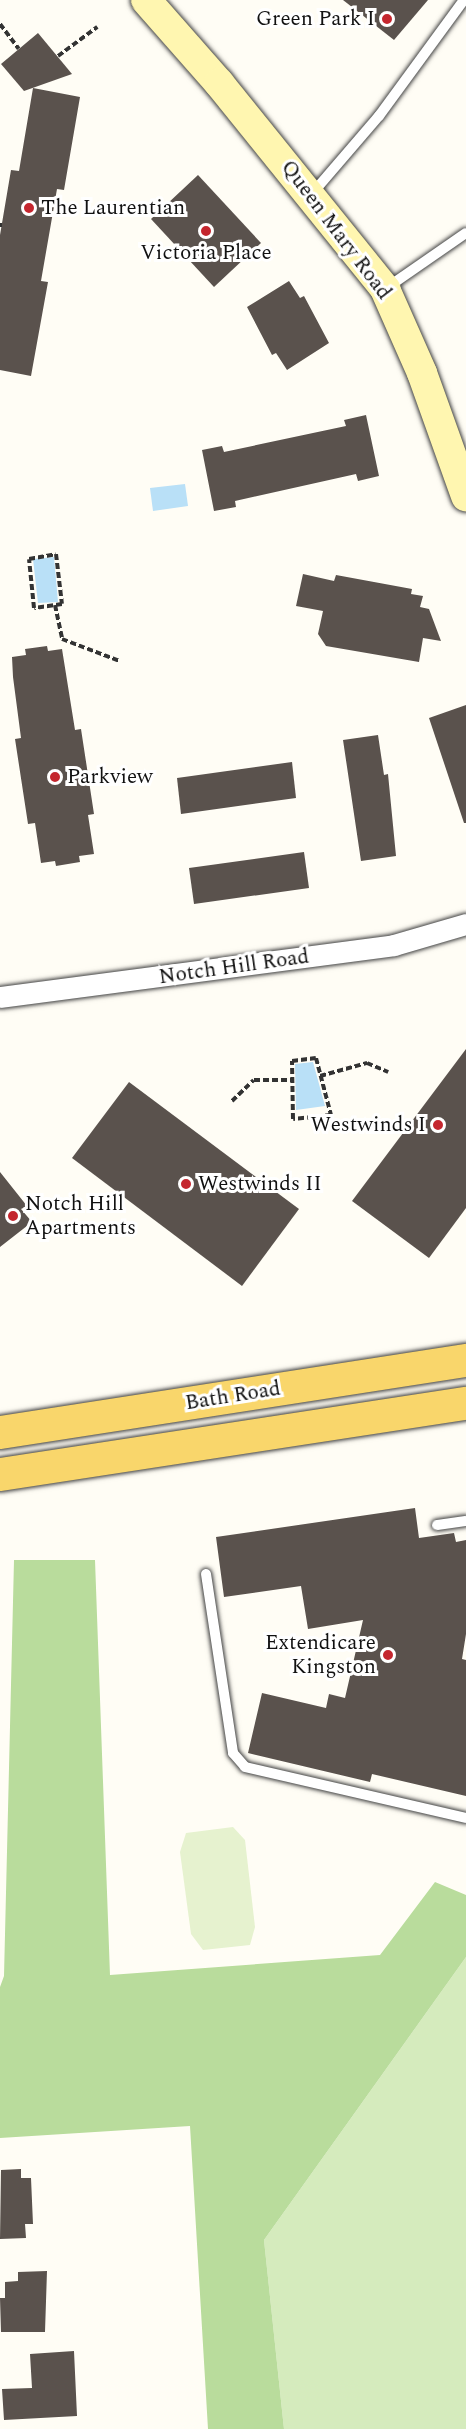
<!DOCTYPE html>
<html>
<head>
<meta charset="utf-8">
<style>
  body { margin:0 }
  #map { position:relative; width:466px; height:2429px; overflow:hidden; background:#fffdf5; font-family:Spectral,serif }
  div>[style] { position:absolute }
  .green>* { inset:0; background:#d5ebbd }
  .forest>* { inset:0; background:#b9dc9c }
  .pitch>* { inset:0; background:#e6f2cf }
  .water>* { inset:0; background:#b9e0f7 }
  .building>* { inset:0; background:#5a524d }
  .path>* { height:4px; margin-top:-2px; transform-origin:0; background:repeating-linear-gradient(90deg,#333 0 6px,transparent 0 9px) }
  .roads { filter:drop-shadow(0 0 2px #444) drop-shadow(0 0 2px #444) }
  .lane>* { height:10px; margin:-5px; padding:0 5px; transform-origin:5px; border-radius:5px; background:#fff }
  .street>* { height:21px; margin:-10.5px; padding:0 10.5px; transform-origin:10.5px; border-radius:10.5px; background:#fff }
  .secondary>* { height:30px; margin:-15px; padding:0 15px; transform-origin:15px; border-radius:15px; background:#fff6b0 }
  .primary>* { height:33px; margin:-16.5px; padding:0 16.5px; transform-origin:16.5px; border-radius:16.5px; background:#f9d66b }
  .dots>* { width:16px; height:16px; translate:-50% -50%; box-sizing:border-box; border:3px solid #fff; border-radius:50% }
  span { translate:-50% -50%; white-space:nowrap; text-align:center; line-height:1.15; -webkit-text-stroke:6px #fff; paint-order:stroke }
  .poi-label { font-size:21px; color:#111 }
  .right { translate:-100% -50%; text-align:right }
  .left { translate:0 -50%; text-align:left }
  .street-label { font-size:21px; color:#111 }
</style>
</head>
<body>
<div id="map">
  <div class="green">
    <div style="clip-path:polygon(466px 1957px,466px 2429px,284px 2429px,264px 2240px)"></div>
  </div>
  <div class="forest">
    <div style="clip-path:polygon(14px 1560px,95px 1560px,110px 1975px,380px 1955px,435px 1882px,466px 1895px,466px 1957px,264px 2240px,284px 2429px,208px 2429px,190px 2126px,0 2138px,0 1987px,4px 1976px)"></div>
  </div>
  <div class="pitch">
    <div style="clip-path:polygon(233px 1827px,245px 1840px,255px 1927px,250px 1945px,203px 1950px,191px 1934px,180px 1852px,186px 1833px)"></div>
  </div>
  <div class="water">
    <div style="clip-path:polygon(185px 484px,188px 506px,153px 511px,150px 488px)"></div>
    <div style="clip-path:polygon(54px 557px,58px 602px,38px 603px,33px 559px)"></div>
    <div style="clip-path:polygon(313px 1062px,325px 1106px,296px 1110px,295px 1064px)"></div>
  </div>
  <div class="building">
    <div style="clip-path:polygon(343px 0,428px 0,394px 40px)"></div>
    <div style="clip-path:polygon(38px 33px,72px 74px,24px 91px,1px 64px)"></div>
    <div style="clip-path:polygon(33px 88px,80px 97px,64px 190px,57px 189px,41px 281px,48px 282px,31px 376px,0 370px,0 235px,11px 170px,19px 171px)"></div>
    <div style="clip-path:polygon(198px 175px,261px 243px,214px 287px,151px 219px)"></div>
    <div style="clip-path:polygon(289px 281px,300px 298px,304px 296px,329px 343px,287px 370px,276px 353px,272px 355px,247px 307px)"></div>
    <div style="clip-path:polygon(366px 415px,379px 476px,358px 481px,356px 474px,235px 501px,236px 507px,214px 511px,202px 450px,222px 446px,224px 452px,346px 426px,344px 420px)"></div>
    <div style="clip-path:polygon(303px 574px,334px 581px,336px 575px,412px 589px,411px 594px,423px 596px,420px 607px,429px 609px,441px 641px,423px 638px,419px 662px,326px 646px,318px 634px,323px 611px,296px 606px)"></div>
    <div style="clip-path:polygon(47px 646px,48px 651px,62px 649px,75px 730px,81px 729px,94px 814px,88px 815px,94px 854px,79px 856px,80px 862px,56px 866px,55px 861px,41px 863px,35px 823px,28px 824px,15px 739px,21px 738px,13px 677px,12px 657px,26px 655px,25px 649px)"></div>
    <div style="clip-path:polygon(466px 705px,466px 823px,464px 823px,429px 718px)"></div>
    <div style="clip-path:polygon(378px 735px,384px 775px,388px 774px,396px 856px,361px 861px,343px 740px)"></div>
    <div style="clip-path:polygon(292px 762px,296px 798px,181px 814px,177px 778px)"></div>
    <div style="clip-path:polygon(304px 852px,309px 888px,194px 904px,189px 868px)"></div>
    <div style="clip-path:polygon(466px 1049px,466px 1208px,429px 1258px,352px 1201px)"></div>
    <div style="clip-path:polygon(129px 1082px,299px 1209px,242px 1286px,72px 1158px)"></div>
    <div style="clip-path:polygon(0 1172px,27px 1206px,21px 1209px,32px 1222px,0 1247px)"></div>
    <div style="clip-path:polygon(415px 1508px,419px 1538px,454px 1533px,456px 1542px,466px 1540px,466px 1634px,462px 1659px,466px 1660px,466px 1796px,372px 1774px,370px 1782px,248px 1753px,262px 1693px,326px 1708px,329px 1694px,345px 1698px,363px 1620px,308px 1629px,301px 1586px,224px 1597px,216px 1537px)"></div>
    <div style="clip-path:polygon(21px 2169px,21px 2178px,31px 2178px,33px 2224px,25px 2224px,26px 2238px,0 2239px,1px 2170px)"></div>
    <div style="clip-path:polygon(47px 2271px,45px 2332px,1px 2332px,0 2298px,5px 2298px,5px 2282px,18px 2281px,18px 2272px)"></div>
    <div style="clip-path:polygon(74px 2351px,77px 2416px,4px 2420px,2px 2389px,32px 2388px,30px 2354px)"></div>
  </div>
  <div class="path">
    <div style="left:0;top:24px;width:31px;rotate:53deg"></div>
    <div style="left:58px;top:56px;width:49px;rotate:-36.6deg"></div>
    <div style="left:0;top:225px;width:2px"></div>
    <div style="left:56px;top:554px;width:50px;rotate:83.2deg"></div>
    <div style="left:62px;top:604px;width:28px;rotate:172deg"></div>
    <div style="left:34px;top:608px;width:49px;rotate:-95.8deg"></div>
    <div style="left:29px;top:559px;width:27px;rotate:-10deg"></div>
    <div style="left:55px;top:605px;width:35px;rotate:78deg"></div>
    <div style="left:62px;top:639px;width:62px;rotate:20.8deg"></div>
    <div style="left:316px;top:1058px;width:59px;rotate:75.3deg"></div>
    <div style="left:331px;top:1115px;width:38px;rotate:174deg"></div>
    <div style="left:293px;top:1119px;width:58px;rotate:-91deg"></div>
    <div style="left:292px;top:1061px;width:24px;rotate:-7deg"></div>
    <div style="left:320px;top:1076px;width:49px;rotate:-15.5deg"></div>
    <div style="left:367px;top:1063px;width:23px;rotate:23deg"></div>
    <div style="left:232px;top:1101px;width:30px;rotate:-44deg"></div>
    <div style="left:254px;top:1080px;width:38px"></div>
  </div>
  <div class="roads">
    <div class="lane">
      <div style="left:311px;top:195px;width:104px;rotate:-49.3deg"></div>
      <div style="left:379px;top:116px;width:144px;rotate:-53.8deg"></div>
      <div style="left:385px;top:289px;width:98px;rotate:-34.7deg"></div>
      <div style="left:437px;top:1525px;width:29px;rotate:-8deg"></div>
      <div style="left:206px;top:1574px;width:181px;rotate:81.4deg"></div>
      <div style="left:233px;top:1753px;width:18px;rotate:49deg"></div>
      <div style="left:245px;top:1767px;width:227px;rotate:13deg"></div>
    </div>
    <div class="street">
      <div style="left:0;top:997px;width:397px;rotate:-7.5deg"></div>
      <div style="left:394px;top:945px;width:75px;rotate:-16.3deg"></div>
    </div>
    <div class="secondary">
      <div style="left:146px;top:0;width:111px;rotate:48.7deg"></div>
      <div style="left:219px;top:83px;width:265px;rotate:51.1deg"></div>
      <div style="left:385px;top:289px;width:92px;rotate:66.2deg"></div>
      <div style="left:422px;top:373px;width:131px;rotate:70.3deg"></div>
    </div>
    <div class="primary">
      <div style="left:0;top:1432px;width:472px;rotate:-8.8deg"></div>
      <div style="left:0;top:1474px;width:471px;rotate:-8.7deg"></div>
    </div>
  </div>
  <div class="dots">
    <div style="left:387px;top:19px;background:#c4262e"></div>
    <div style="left:29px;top:208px;background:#c4262e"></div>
    <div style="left:206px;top:231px;background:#c4262e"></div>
    <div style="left:55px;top:777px;background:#c4262e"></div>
    <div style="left:438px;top:1125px;background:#c4262e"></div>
    <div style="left:186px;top:1184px;background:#c4262e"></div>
    <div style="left:13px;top:1216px;background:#c4262e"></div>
    <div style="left:388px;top:1655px;background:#c4262e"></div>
  </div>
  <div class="poi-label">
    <span class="right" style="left:375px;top:19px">Green Park I</span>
    <span class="left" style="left:41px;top:208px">The Laurentian</span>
    <span style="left:206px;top:253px">Victoria Place</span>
    <span class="left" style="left:67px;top:777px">Parkview</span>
    <span class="right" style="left:426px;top:1125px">Westwinds I</span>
    <span class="left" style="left:198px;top:1184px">Westwinds II</span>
    <span class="left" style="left:25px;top:1216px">Notch Hill<br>Apartments</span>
    <span class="right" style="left:376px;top:1655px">Extendicare<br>Kingston</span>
  </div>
  <div class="street-label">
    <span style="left:336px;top:230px;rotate:53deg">Queen Mary Road</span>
    <span style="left:234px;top:967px;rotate:-8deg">Notch Hill Road</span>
    <span style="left:233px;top:1396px;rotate:-9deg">Bath Road</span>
  </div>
</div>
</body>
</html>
